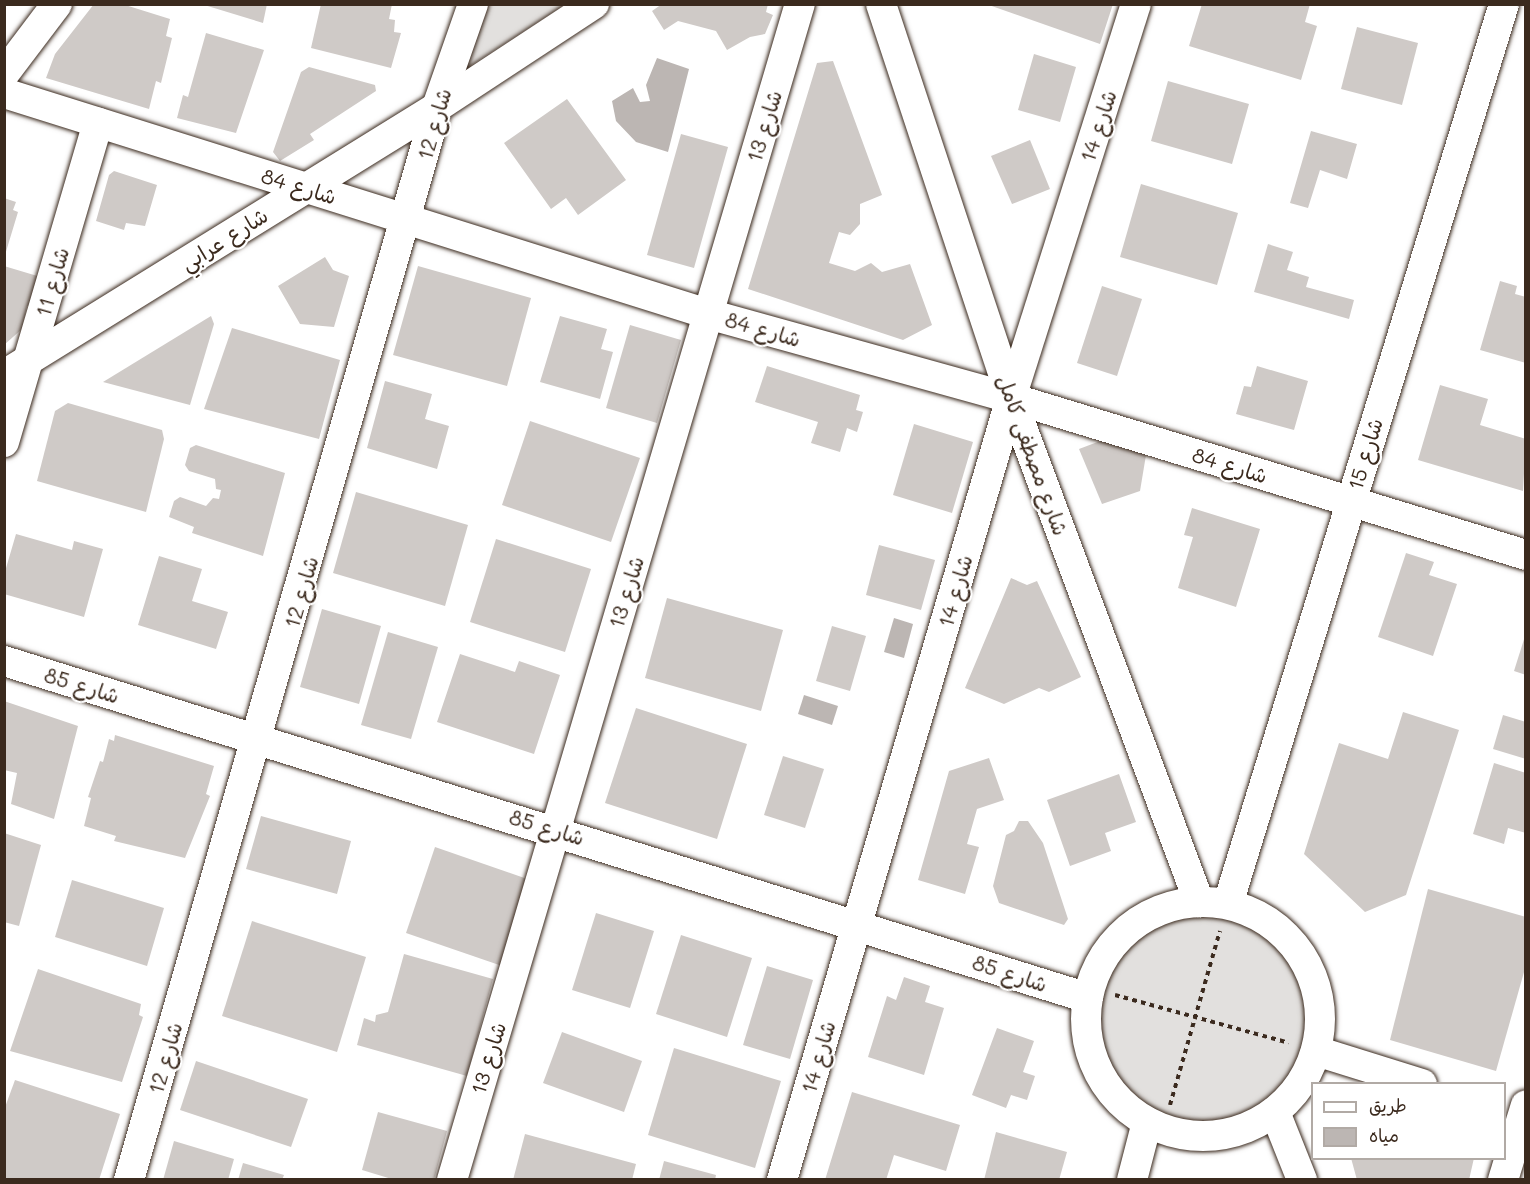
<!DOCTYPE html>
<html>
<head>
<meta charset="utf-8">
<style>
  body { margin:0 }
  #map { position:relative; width:1530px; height:1184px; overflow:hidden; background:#fff; font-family:Mali,"Playpen Sans Arabic",sans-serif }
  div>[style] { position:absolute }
  .green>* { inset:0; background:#e2e0de }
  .round { border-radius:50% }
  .water>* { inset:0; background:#bcb6b3 }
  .building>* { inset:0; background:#cfcac7 }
  .path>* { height:4px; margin-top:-2px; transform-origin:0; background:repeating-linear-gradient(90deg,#3b2a1e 0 4.5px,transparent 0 9px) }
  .roads { filter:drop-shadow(0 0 2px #3b2a1e) drop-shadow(0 0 2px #3b2a1e) }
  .street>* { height:30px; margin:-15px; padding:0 15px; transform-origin:15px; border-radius:15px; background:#fff }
  .street>.ring { margin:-15px; padding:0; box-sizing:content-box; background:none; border:30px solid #fff; border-radius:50% }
  span { translate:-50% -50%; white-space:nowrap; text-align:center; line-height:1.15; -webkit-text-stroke:4.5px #fff; paint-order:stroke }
  .street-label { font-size:21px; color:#3b2a1e }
  .frame { position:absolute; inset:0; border:6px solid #3b2a1e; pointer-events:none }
  .legend { position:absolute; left:1311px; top:1082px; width:195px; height:78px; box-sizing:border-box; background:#fff; border:2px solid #b1aaa5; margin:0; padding:8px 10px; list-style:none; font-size:18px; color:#3b2a1e }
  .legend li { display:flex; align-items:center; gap:12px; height:30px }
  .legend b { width:30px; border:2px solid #b1aaa5 }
</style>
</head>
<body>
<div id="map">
  <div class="green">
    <div style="clip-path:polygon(489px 5px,564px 5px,465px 69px)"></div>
    <div class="round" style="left:1098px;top:909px;width:214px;height:214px"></div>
  </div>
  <div class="water">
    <div style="clip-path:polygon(657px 58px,689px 69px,668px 152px,636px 142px,616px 121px,612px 101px,633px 88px,640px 102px,650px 101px,646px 85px)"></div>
    <div style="clip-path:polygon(894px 618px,913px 624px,904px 658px,884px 652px)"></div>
    <div style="clip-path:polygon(804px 695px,838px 706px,832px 725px,798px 714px)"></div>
  </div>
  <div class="building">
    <div style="clip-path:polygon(94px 4px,122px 4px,170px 19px,166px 36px,172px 38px,161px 83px,156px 81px,149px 109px,46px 78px,55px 54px)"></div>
    <div style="clip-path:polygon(201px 4px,267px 4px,263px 23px)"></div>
    <div style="clip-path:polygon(321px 4px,392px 4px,389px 19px,395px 20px,394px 32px,401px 33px,391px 68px,311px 48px)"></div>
    <div style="clip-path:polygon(662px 4px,768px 4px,766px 12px,773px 15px,765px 34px,750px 37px,727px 50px,716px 31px,678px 21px,664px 30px,652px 11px)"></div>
    <div style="clip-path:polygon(986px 4px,1113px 4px,1100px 44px)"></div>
    <div style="clip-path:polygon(1202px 4px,1310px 4px,1305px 22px,1317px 26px,1301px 80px,1189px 46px)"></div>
    <div style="clip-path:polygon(1357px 27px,1418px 43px,1402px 105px,1341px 89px)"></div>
    <div style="clip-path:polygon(206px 33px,264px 50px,236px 133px,177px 118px,183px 95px,188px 97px)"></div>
    <div style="clip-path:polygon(1034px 54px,1076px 67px,1060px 122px,1018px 110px)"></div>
    <div style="clip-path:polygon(833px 61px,882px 195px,860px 204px,860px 224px,850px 235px,839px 232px,829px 263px,855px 271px,871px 263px,882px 272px,910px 264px,932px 325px,903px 340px,748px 289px,817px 63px)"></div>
    <div style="clip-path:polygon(309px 67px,375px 85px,376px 91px,310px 134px,314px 140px,280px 161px,273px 152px,301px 72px)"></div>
    <div style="clip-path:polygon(1168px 81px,1249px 104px,1232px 164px,1151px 141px)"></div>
    <div style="clip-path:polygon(567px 99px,626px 180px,578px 215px,566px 198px,551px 209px,504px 143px)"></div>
    <div style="clip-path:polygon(1311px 131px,1357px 144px,1347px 179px,1320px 170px,1308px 208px,1290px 203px)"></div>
    <div style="clip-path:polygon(681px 134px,728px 147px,694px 268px,647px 255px)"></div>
    <div style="clip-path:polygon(1030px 140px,1050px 189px,1012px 204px,991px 156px)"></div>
    <div style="clip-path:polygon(114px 171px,157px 185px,145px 226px,126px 223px,124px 230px,96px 221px,109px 175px)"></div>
    <div style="clip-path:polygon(1141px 184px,1238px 213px,1217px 285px,1120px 257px)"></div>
    <div style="clip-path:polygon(4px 198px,16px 202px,13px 210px,18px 212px,5px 255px)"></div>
    <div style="clip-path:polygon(1268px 244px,1293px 252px,1287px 270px,1309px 277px,1306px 287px,1354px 300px,1349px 319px,1254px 292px)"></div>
    <div style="clip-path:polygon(325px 257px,333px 270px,349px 276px,334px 327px,300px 324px,278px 286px)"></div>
    <div style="clip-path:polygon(4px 266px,44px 278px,37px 308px,27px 306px,22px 329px,4px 345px)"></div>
    <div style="clip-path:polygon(418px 266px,531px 298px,507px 386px,393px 355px)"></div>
    <div style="clip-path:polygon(1500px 281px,1517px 286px,1515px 294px,1526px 297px,1526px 363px,1480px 350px)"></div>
    <div style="clip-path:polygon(1102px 286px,1142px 299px,1117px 376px,1077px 363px)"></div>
    <div style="clip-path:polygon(211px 316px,214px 324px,190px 405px,103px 382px)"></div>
    <div style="clip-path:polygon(560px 316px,607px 329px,601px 349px,613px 352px,600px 399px,540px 382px)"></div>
    <div style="clip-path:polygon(630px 325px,681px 340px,657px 423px,606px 408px)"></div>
    <div style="clip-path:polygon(232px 328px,340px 360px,319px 439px,204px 409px)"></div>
    <div style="clip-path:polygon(767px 366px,860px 395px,856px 410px,863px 412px,857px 432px,847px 428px,840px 452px,811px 443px,818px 422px,755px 402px)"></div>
    <div style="clip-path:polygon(1257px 366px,1308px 381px,1294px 430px,1236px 414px,1244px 386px,1251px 387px)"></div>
    <div style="clip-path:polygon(385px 381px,432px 394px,425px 419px,449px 426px,437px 469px,367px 448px)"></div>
    <div style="clip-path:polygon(1440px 385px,1488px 399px,1480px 425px,1526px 439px,1523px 491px,1418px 460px)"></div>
    <div style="clip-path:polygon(68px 403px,162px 430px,164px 439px,146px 512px,37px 481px,55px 411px)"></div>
    <div style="clip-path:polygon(530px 421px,640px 458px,611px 542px,502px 505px)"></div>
    <div style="clip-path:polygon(914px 424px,973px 442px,952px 513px,893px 495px)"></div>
    <div style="clip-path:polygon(1116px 435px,1147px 449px,1140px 491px,1102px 504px,1079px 449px)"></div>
    <div style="clip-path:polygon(196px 445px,285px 473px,263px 556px,192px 533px,194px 527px,169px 517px,174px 501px,180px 497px,206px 506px,213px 498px,219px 499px,221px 490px,216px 489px,215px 479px,189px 471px,185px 465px,190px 448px)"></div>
    <div style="clip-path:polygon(356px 492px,468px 525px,445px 606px,333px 573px)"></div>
    <div style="clip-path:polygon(1192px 508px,1260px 529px,1236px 607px,1178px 588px,1193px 537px,1184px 535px)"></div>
    <div style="clip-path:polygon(16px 534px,72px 550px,74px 541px,103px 549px,84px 617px,4px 594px,4px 575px)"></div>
    <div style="clip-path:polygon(496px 539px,591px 569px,565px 652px,470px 622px)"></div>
    <div style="clip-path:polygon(879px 545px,935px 560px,921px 610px,866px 595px)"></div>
    <div style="clip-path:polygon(1406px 553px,1434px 562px,1429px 575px,1457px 584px,1433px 656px,1378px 637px)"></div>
    <div style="clip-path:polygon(159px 556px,202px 569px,192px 601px,228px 612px,216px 649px,138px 625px)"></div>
    <div style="clip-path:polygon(1011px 578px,1027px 585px,1037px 581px,1081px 677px,1049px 692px,1039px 688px,1004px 704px,965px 688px)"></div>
    <div style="clip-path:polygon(667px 598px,783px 630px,761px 711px,645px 678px)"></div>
    <div style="clip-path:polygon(322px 609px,381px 626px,359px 704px,300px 687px)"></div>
    <div style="clip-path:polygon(832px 626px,866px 636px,850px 691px,816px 681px)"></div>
    <div style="clip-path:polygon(388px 632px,438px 647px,411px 739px,361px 725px)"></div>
    <div style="clip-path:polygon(1525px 636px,1526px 636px,1526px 675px,1514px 671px)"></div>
    <div style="clip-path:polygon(460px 654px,515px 672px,519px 661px,560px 675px,534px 754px,437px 722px)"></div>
    <div style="clip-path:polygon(4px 701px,78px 726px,54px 819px,11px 804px,17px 773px,4px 770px)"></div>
    <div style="clip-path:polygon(636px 708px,747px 744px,717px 839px,605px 803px)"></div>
    <div style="clip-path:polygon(1403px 712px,1459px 730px,1406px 895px,1365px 912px,1304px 854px,1339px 743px,1388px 759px)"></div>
    <div style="clip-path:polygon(1503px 715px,1526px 722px,1526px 759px,1493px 749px)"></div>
    <div style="clip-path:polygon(115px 735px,214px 766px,206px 794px,210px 796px,185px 858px,114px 841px,116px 836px,84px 826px,91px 798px,88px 797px,100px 761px,103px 762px,109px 739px,114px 741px)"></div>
    <div style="clip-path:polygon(783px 756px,824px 769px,805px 828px,764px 815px)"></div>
    <div style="clip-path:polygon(989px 758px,1004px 800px,977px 809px,967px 844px,979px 847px,965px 894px,918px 880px,949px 771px)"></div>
    <div style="clip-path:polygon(1494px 763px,1526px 773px,1526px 833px,1508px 828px,1504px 844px,1473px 834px)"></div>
    <div style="clip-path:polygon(1119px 774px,1136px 822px,1105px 833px,1111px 851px,1070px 866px,1047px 800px)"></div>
    <div style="clip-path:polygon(261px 816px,351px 841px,337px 894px,246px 869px)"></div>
    <div style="clip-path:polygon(1019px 821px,1028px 821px,1043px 843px,1068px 919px,1064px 925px,999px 903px,993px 886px,1006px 835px,1014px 831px)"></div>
    <div style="clip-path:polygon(4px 833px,41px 845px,19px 926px,4px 922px)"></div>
    <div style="clip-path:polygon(435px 847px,533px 881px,505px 967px,406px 933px)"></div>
    <div style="clip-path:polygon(72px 880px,164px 908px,147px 966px,55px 937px)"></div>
    <div style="clip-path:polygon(1428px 889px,1526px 917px,1526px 965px,1496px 1071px,1390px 1040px)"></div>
    <div style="clip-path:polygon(596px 913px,654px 931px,630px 1008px,572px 990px)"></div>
    <div style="clip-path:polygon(252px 921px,366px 957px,337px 1052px,222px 1016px)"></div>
    <div style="clip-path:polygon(681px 935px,752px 958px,727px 1037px,656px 1014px)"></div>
    <div style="clip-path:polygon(404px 954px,493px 979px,467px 1076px,357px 1045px,364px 1018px,375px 1022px,376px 1015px,388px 1012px)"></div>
    <div style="clip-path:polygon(767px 966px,813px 980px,790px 1059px,743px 1045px)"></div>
    <div style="clip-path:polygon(38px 969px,141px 1004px,139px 1015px,143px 1017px,122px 1082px,10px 1051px)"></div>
    <div style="clip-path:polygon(904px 977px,930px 986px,925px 1002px,944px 1008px,924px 1075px,868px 1057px,887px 996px,896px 1000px)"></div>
    <div style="clip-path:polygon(997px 1028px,1034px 1041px,1023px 1072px,1035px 1076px,1027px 1100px,1011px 1095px,1006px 1108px,972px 1095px)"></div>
    <div style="clip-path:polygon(562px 1032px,642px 1061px,624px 1112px,543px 1083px)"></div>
    <div style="clip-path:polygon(674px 1048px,781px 1081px,755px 1168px,648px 1135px)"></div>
    <div style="clip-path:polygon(196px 1061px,308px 1099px,291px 1147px,180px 1110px)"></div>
    <div style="clip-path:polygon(15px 1080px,120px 1114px,99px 1180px,4px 1180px,4px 1110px)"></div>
    <div style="clip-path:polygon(852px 1092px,960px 1125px,946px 1171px,894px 1155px,886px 1180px,825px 1180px)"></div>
    <div style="clip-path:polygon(378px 1112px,447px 1131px,434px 1180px,395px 1180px,362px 1170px)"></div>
    <div style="clip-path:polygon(996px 1132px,1067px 1152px,1059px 1180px,984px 1180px)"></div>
    <div style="clip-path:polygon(525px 1134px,636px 1164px,632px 1180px,513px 1180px)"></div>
    <div style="clip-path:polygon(174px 1141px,234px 1159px,228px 1180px,163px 1180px)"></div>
    <div style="clip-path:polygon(1351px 1158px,1474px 1158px,1469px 1180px,1357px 1180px)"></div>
    <div style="clip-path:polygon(664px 1161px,716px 1175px,715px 1180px,659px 1180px)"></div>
    <div style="clip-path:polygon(243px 1163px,284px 1175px,282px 1180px,238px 1180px)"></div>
  </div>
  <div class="path">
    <div style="left:1115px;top:995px;width:180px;rotate:15.4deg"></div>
    <div style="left:1170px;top:1105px;width:181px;rotate:-74deg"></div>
  </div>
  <div class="roads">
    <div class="street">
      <div style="left:881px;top:4px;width:415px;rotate:71.7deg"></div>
      <div style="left:1011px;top:398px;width:538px;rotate:69.54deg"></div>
      <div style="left:4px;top:74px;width:88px;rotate:-52.9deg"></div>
      <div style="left:4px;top:93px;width:738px;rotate:17.43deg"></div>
      <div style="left:708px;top:314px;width:314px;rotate:15.5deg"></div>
      <div style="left:1011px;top:398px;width:538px;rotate:16.95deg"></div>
      <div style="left:4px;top:375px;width:509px;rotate:-31.75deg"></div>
      <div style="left:437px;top:107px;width:188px;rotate:-33.3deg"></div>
      <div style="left:4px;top:442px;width:333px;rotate:-73.6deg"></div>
      <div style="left:4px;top:661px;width:1135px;rotate:17.27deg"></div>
      <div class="ring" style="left:1086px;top:902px;width:204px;height:204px"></div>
      <div style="left:1228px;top:904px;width:941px;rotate:-72.95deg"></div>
      <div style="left:1316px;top:1051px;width:111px;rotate:17.3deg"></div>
      <div style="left:1275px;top:1112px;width:73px;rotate:68.3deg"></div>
      <div style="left:129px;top:1180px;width:1116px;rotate:-73.98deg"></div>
      <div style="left:437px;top:107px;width:109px;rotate:-70.7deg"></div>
      <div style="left:452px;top:1180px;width:1226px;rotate:-73.52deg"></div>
      <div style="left:782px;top:1180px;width:815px;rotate:-73.68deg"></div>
      <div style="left:1011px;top:398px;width:413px;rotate:-72.4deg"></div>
      <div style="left:1132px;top:1180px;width:60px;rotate:-75.5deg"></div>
      <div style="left:1503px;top:1180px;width:78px;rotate:-73deg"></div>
    </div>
  </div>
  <div class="street-label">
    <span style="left:434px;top:124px;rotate:-74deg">شارع 12</span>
    <span style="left:764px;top:126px;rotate:-73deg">شارع 13</span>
    <span style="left:1098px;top:126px;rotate:-72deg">شارع 14</span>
    <span style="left:299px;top:186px;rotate:17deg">شارع 84</span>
    <span style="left:224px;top:239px;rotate:-32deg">شارع عرابي</span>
    <span style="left:52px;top:282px;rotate:-74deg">شارع 11</span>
    <span style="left:763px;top:329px;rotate:16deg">شارع 84</span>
    <span style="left:1365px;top:454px;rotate:-73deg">شارع 15</span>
    <span style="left:1033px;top:455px;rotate:70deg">شارع مصطفى كامل</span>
    <span style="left:1230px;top:465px;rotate:17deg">شارع 84</span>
    <span style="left:955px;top:591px;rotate:-74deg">شارع 14</span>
    <span style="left:301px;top:592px;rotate:-74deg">شارع 12</span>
    <span style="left:626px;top:592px;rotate:-73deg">شارع 13</span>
    <span style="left:82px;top:685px;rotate:17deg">شارع 85</span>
    <span style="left:547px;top:827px;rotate:17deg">شارع 85</span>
    <span style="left:1010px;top:973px;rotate:18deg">شارع 85</span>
    <span style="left:818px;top:1057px;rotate:-74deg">شارع 14</span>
    <span style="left:165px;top:1058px;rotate:-74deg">شارع 12</span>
    <span style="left:488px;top:1058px;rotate:-73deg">شارع 13</span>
  </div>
  <div class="frame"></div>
  <ul class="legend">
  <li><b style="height:8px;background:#fff"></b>طريق</li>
  <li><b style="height:16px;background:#bcb6b3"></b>مياه</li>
  </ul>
</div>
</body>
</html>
